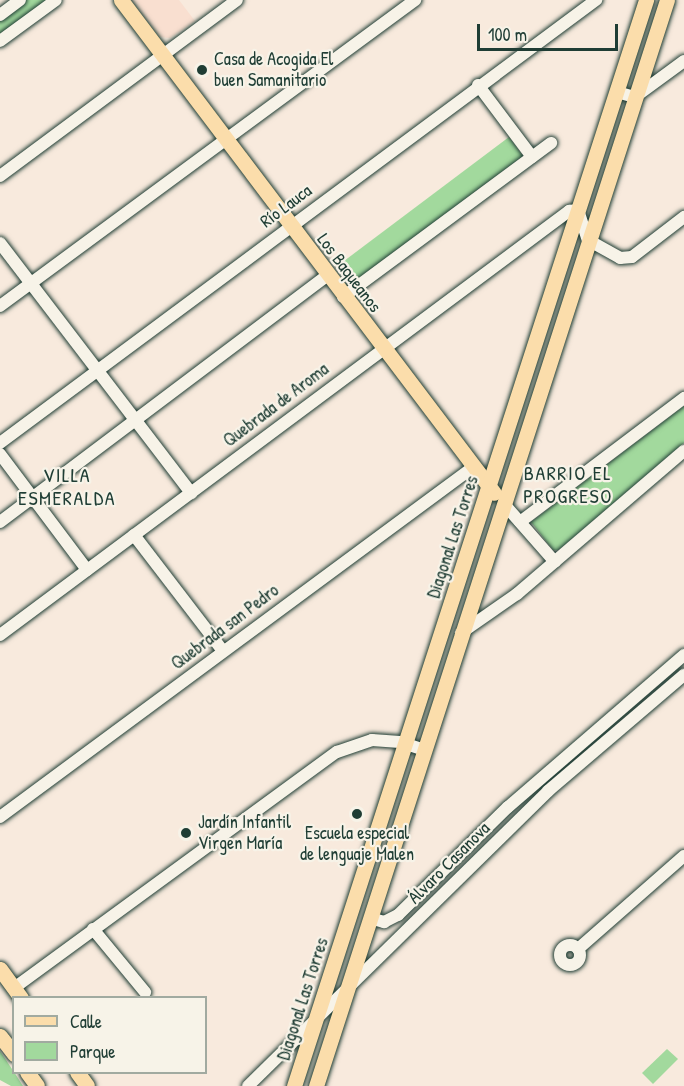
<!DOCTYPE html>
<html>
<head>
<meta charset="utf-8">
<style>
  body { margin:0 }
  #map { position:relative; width:684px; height:1086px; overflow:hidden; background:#f8eadd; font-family:"Patrick Hand",sans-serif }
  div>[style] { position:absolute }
  .built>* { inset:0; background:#f9dfd0 }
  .green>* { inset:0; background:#a2d99d }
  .roads { filter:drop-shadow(0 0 2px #1f3d34) drop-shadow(0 0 2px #1f3d34) }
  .minor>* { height:12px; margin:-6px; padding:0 6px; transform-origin:6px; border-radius:6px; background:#f7f3e8 }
  .minor>.ring { margin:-6px; padding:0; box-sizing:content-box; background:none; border:12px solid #f7f3e8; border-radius:50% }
  .major>* { height:15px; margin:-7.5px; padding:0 7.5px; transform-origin:7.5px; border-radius:7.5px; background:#fbddab }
  .dots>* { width:16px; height:16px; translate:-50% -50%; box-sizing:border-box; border:3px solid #f7f3e8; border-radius:50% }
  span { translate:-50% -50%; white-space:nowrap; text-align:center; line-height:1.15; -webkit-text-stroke:4.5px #f7f3e8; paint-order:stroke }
  .poi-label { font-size:18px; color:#1f3d34 }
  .left { translate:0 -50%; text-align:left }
  .street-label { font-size:18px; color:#1f3d34 }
  .neighbourhood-label { font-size:20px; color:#1f3d34; letter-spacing:1.5px }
  .legend { position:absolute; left:12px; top:996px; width:195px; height:78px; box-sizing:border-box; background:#f7f3e8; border:2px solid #a1aaa0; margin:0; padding:8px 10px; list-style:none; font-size:18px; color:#1f3d34 }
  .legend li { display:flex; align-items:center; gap:12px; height:30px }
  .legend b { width:30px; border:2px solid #a1aaa0 }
  .scale { position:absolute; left:477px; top:24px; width:141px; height:27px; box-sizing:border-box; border:3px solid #1f3d34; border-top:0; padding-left:8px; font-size:18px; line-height:21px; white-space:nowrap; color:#1f3d34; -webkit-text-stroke:4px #f7f3e8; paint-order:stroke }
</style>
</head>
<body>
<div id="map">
  <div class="built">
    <div style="clip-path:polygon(131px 0,179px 0,195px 21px,170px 38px,160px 37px)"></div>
  </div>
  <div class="green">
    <div style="clip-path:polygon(23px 0,52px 0,0 38px,0 17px)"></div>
    <div style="clip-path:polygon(509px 137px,523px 156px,354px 283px,340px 264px)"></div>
    <div style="clip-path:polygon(684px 406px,684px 443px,559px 550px,553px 550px,531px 522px)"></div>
    <div style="clip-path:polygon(667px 1049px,678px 1059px,653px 1084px,642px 1073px)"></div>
    <div style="clip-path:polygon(0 1051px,14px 1072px,23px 1086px,11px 1086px,0 1080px)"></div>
  </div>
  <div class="roads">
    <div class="minor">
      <div style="left:0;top:15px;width:25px;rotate:-37deg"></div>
      <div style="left:0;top:41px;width:69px;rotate:-36.2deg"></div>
      <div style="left:478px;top:85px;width:90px;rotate:53.1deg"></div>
      <div style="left:617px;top:92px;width:19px;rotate:16deg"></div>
      <div style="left:635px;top:97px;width:61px;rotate:-36.3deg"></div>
      <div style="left:0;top:176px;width:295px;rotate:-36.6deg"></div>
      <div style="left:0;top:243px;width:315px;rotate:52.6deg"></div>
      <div style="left:343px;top:297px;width:259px;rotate:-36.5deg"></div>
      <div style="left:0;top:306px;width:516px;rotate:-36.4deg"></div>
      <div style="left:0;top:443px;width:743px;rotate:-36.62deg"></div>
      <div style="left:0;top:454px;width:145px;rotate:53.1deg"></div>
      <div style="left:504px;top:504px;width:77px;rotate:48.7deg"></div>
      <div style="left:0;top:522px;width:409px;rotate:-37deg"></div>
      <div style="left:520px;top:522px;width:206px;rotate:-37.1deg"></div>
      <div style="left:134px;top:535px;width:146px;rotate:52.5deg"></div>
      <div style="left:461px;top:633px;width:68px;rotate:-34.9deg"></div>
      <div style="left:517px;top:594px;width:220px;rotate:-40.6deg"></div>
      <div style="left:0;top:635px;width:710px;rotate:-36.69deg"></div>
      <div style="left:569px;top:211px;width:9px;rotate:-6deg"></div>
      <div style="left:578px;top:210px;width:32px;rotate:72deg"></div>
      <div style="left:588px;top:240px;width:37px;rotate:29deg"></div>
      <div style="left:620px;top:258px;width:12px;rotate:-5deg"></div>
      <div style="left:632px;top:257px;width:66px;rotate:-37.6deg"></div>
      <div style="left:0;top:817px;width:587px;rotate:-36.48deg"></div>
      <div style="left:370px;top:918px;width:15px;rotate:16deg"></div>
      <div style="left:384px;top:922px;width:16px;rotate:-27deg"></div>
      <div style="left:398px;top:915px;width:154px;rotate:-44.5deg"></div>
      <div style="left:508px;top:807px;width:233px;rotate:-40.8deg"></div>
      <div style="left:93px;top:929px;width:82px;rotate:50.5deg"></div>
      <div class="ring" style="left:560px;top:945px;width:8px;height:8px"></div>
      <div style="left:578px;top:949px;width:141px;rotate:-41.3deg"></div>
      <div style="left:14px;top:988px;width:400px;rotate:-36.2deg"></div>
      <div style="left:337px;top:752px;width:37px;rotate:-19deg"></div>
      <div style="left:372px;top:740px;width:28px;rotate:4deg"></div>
      <div style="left:400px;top:742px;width:25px;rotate:18deg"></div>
      <div style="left:248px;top:1086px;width:421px;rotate:-44.5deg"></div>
      <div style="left:548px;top:791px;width:179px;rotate:-40.5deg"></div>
    </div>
    <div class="major">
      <div style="left:121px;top:0;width:618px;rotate:52.89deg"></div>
      <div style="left:0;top:969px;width:36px;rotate:54deg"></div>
      <div style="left:0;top:1036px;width:23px;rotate:52deg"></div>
      <div style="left:27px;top:1072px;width:17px;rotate:54deg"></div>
      <div style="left:77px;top:1072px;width:17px;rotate:54deg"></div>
      <div style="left:294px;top:1086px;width:1142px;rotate:-72.04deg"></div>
      <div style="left:316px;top:1086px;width:1141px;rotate:-72.09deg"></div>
    </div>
  </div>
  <div class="dots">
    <div style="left:202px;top:70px;background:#1f3d34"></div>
    <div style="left:357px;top:814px;background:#1f3d34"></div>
    <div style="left:186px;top:833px;background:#1f3d34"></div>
  </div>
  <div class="poi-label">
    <span class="left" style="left:214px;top:70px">Casa de Acogida El<br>buen Samanitario</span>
    <span class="left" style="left:198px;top:833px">Jardín Infantil<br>Virgen María</span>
    <span style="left:357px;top:844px">Escuela especial<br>de lenguaje Malen</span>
  </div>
  <div class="street-label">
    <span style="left:286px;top:206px;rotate:-37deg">Río Lauca</span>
    <span style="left:349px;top:273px;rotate:53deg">Los Baqueanos</span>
    <span style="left:276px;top:405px;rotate:-37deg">Quebrada de Aroma</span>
    <span style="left:453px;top:537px;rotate:-72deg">Diagonal Las Torres</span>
    <span style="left:225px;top:627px;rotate:-37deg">Quebrada san Pedro</span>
    <span style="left:449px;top:863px;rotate:-45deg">Álvaro Casanova</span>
    <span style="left:303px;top:999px;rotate:-72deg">Diagonal Las Torres</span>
  </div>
  <div class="neighbourhood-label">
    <span style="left:568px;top:484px">BARRIO EL<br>PROGRESO</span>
    <span style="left:67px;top:486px">VILLA<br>ESMERALDA</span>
  </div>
  <ul class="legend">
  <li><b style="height:8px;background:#fbddab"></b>Calle</li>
  <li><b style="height:16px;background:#a2d99d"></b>Parque</li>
  </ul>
  <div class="scale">100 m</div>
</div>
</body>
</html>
